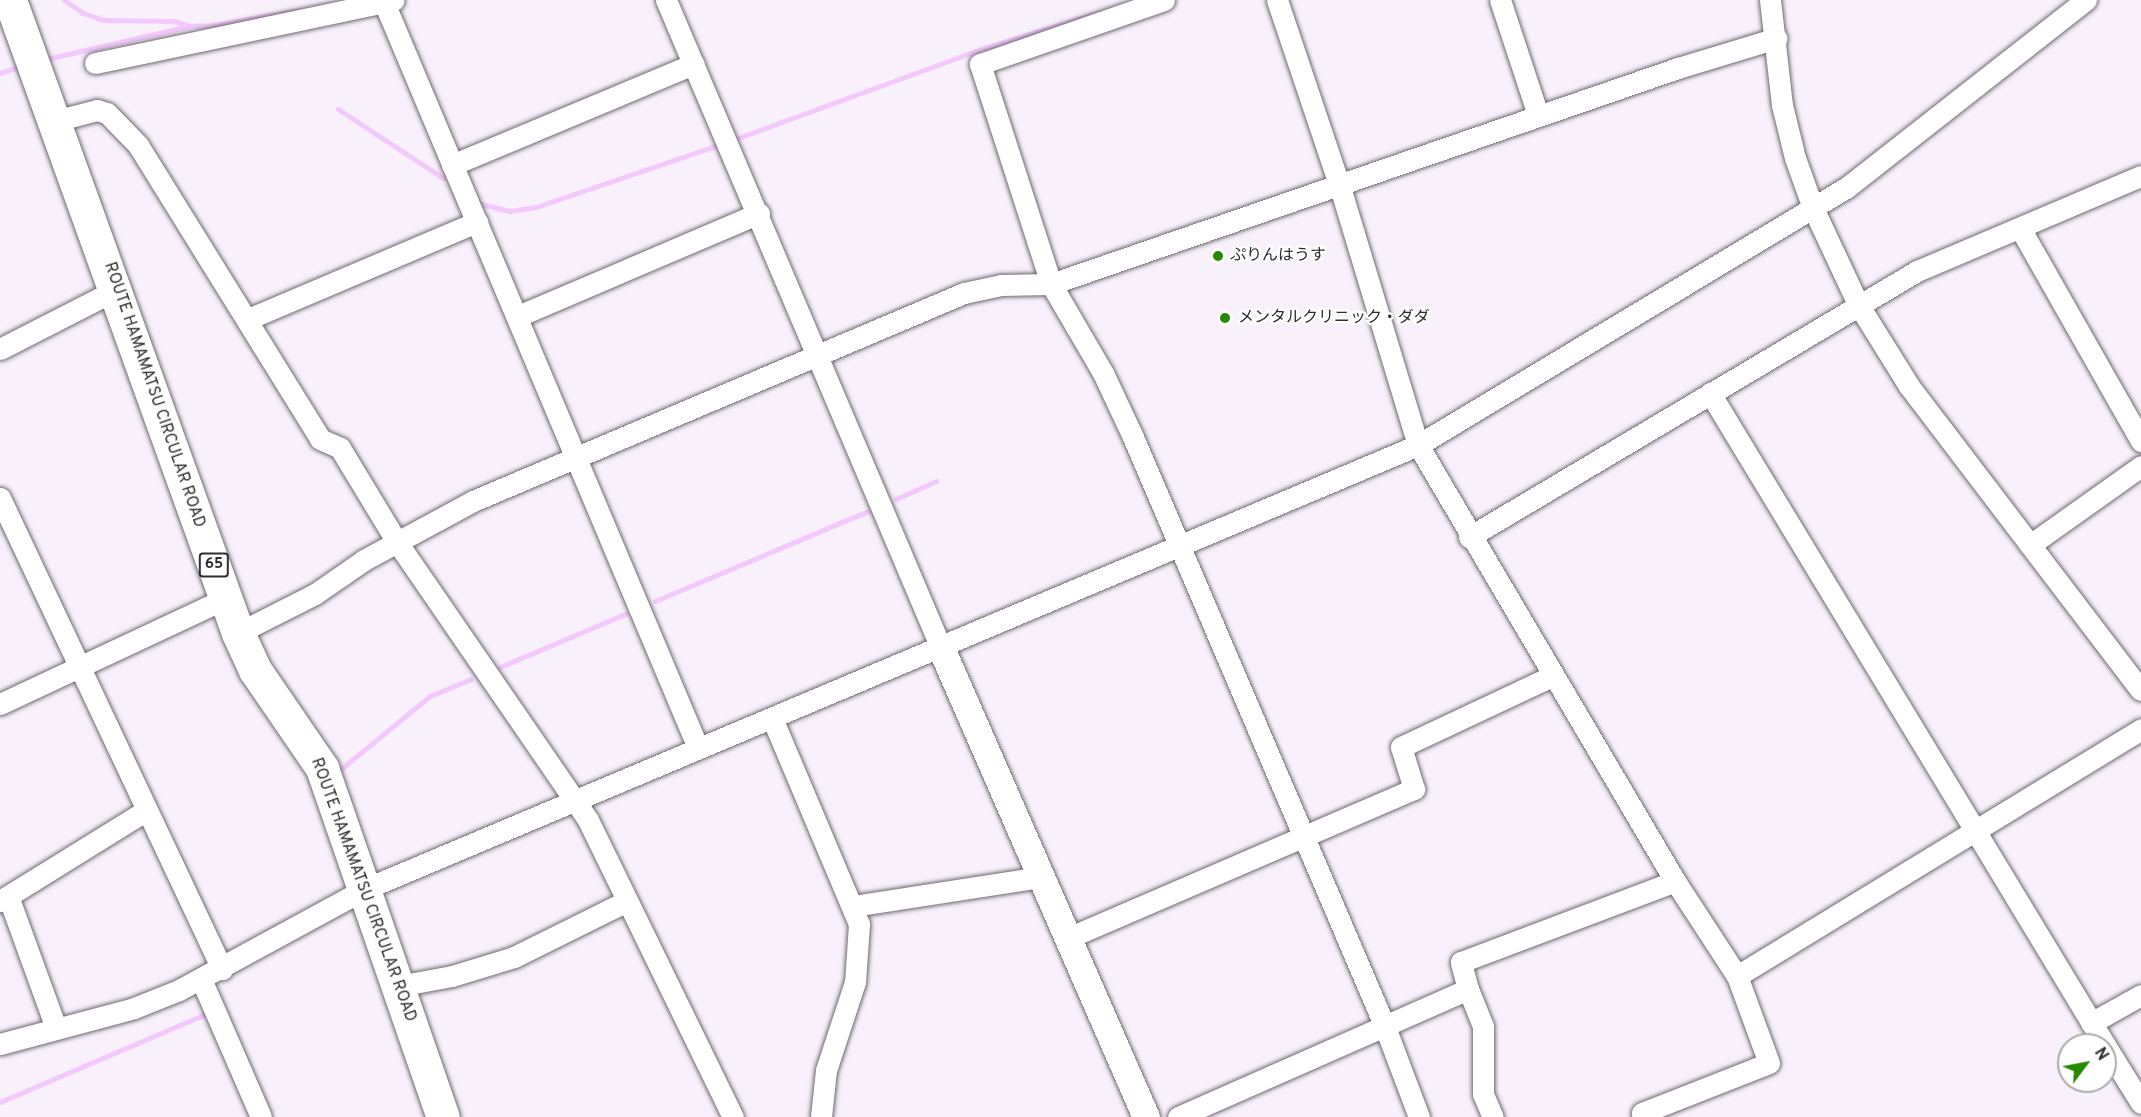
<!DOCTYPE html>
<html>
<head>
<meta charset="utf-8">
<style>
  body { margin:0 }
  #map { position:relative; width:2141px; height:1117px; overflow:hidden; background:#f8f0fa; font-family:Overpass,"Noto Sans JP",sans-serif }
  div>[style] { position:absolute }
  .stream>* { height:5px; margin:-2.5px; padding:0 2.5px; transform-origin:2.5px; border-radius:2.5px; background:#f3c9fd }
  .roads { filter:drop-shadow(0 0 2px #6f6871) drop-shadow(0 0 2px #6f6871) }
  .minor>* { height:21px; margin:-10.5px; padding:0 10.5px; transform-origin:10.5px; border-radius:10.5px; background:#fff }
  .tertiary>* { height:27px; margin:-13.5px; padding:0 13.5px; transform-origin:13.5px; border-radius:13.5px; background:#fff }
  .primary>* { height:33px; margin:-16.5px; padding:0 16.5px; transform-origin:16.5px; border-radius:16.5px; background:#fff }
  .dots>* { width:16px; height:16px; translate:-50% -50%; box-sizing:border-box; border:3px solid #fff; border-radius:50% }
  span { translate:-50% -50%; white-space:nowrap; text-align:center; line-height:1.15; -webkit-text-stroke:4.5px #fff; paint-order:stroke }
  .shield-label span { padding:2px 4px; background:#fff; border:2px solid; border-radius:4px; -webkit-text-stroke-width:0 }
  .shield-label { font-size:15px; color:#2f2c30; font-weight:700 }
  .poi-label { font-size:16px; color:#2f2c30 }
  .left { translate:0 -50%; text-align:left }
  .street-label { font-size:16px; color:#2f2c30 }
  .north { position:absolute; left:2057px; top:1033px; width:60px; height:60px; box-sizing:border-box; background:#fff; border:2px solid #acabac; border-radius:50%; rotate:58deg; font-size:16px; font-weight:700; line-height:24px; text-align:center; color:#2f2c30 }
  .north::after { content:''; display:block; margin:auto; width:21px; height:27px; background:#258a00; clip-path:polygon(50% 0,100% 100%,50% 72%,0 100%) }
</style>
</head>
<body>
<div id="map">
  <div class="stream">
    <div style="left:64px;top:0;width:23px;rotate:34deg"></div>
    <div style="left:83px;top:13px;width:21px;rotate:19deg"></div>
    <div style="left:103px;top:20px;width:71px;rotate:0.8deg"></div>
    <div style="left:174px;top:21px;width:16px;rotate:18deg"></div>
    <div style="left:189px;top:26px;width:25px;rotate:-2deg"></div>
    <div style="left:214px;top:25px;width:84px;rotate:-10.2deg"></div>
    <div style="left:42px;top:60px;width:151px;rotate:-13deg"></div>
    <div style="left:0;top:73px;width:22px;rotate:-18deg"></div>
    <div style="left:338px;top:109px;width:126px;rotate:33.3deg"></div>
    <div style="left:738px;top:138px;width:259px;rotate:-20.1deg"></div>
    <div style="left:981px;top:49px;width:124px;rotate:-17.4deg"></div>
    <div style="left:481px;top:204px;width:30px;rotate:14deg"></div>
    <div style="left:510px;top:211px;width:26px;rotate:-9deg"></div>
    <div style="left:536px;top:207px;width:192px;rotate:-18.8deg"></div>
    <div style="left:896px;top:499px;width:44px;rotate:-24.2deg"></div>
    <div style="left:655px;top:601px;width:231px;rotate:-22.9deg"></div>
    <div style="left:500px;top:667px;width:136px;rotate:-23deg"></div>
    <div style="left:341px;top:769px;width:115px;rotate:-39.4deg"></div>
    <div style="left:430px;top:696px;width:44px;rotate:-22.5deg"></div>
    <div style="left:0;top:1102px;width:226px;rotate:-23.2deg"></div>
  </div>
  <div class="roads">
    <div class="minor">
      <div style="left:383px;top:0;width:812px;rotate:67.16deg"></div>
      <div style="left:666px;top:0;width:704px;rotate:67deg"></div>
      <div style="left:1164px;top:0;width:195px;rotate:160.8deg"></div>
      <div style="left:980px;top:64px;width:231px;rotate:72.1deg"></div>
      <div style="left:1051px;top:284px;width:103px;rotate:59.7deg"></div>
      <div style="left:1103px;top:373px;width:71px;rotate:64.9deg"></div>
      <div style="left:1133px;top:437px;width:642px;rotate:66.87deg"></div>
      <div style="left:1385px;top:1027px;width:96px;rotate:69.3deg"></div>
      <div style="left:1277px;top:0;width:197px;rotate:71.4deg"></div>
      <div style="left:1340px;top:187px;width:270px;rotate:73.2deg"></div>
      <div style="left:1418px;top:445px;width:506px;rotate:59.48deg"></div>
      <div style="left:1675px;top:881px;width:113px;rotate:56.9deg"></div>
      <div style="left:1500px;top:0;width:121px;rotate:71.7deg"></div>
      <div style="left:1770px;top:0;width:106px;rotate:83.5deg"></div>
      <div style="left:1782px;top:105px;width:55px;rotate:76.2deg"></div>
      <div style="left:1795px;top:158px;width:53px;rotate:70.2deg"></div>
      <div style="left:1813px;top:208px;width:106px;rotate:64.9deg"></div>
      <div style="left:1858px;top:304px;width:97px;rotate:58.1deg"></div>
      <div style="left:1909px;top:386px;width:382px;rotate:52.7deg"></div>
      <div style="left:95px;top:63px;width:305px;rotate:-11.9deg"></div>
      <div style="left:55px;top:121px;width:43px;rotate:-14.7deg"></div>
      <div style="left:97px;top:110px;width:10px;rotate:17deg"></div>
      <div style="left:107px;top:113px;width:45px;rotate:45.9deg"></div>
      <div style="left:138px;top:145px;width:346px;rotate:58.2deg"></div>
      <div style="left:320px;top:439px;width:22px;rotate:24deg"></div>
      <div style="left:340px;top:448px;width:110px;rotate:58.8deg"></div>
      <div style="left:397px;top:542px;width:337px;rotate:55.5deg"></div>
      <div style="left:588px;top:820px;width:331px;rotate:64deg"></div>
      <div style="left:452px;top:165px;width:262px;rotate:-22.7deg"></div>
      <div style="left:2020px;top:228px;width:245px;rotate:60.4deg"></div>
      <div style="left:518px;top:316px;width:262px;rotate:-23.1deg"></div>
      <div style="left:248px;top:319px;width:249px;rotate:-23deg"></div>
      <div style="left:0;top:349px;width:131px;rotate:-27.1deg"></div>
      <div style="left:1710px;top:393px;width:762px;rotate:58.79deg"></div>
      <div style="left:0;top:498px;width:521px;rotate:64.76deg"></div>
      <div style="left:1469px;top:537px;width:521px;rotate:-30.7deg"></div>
      <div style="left:1917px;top:271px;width:243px;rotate:-23deg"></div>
      <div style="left:2030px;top:545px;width:136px;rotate:-35.4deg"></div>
      <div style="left:238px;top:633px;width:86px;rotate:-26.9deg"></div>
      <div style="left:315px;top:594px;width:60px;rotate:-34.8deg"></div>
      <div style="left:364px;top:560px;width:124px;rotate:-28.4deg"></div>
      <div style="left:473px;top:501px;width:533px;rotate:-22.96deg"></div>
      <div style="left:964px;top:293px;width:38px;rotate:-12deg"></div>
      <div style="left:1001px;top:285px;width:50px;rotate:-1.1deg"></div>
      <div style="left:1051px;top:284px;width:663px;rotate:-19.01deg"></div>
      <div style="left:1678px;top:68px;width:103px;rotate:-16.9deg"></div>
      <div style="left:0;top:704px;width:250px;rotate:-25.1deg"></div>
      <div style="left:772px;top:718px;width:224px;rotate:67.1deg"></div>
      <div style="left:859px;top:924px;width:58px;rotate:93.9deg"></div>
      <div style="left:855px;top:982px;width:93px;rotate:108.2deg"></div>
      <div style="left:826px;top:1070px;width:47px;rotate:96.1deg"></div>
      <div style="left:8px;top:896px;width:140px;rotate:70deg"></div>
      <div style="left:0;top:901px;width:171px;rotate:-31.8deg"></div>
      <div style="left:853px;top:906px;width:190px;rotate:-8.8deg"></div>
      <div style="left:1068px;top:938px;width:377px;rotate:-23.3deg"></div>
      <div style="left:1414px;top:789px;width:44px;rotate:-107.2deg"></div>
      <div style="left:1401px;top:747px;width:167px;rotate:-25.2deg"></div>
      <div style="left:201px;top:979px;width:150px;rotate:66.5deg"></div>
      <div style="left:398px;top:986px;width:55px;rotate:-10.5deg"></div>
      <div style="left:452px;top:976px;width:65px;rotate:-17deg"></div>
      <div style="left:514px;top:957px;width:126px;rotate:-26.4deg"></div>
      <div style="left:1468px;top:989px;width:40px;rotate:68deg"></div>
      <div style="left:1483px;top:1026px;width:68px;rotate:90deg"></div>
      <div style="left:1483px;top:1094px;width:25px;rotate:67deg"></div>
      <div style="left:2091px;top:1023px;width:57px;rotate:-29.2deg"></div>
      <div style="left:0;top:1044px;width:139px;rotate:-15deg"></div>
      <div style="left:134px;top:1008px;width:48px;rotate:-21.8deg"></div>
      <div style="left:179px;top:990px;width:212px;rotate:-28.5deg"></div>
      <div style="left:365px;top:889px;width:1143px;rotate:-22.86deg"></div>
      <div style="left:1418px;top:445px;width:499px;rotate:-31deg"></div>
      <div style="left:1846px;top:188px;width:305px;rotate:-38.1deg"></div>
      <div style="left:2105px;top:1045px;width:68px;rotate:58.2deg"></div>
      <div style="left:1178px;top:1117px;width:317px;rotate:-23.8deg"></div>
      <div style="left:1468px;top:989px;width:28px;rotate:-105deg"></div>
      <div style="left:1461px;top:962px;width:229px;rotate:-20.7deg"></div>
      <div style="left:1643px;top:1117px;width:4px;rotate:-104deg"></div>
      <div style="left:1642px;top:1113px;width:136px;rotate:-21.5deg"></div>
      <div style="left:1769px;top:1063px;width:93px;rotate:-110.2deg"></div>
      <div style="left:1737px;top:976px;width:474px;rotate:-31.4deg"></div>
    </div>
    <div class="tertiary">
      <div style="left:941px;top:648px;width:512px;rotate:66.39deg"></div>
    </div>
    <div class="primary">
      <div style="left:10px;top:0;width:673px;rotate:70.19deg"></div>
      <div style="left:238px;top:633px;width:41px;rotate:65.3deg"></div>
      <div style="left:255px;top:670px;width:119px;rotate:55.6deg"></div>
      <div style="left:322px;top:768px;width:369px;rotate:70.9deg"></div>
    </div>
  </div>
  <div class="dots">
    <div style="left:1218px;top:256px;background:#258a00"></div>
    <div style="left:1225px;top:318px;background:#258a00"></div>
  </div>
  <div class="shield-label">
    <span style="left:214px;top:565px">65</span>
  </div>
  <div class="poi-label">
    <span class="left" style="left:1230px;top:256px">ぷりんはうす</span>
    <span class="left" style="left:1238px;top:318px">メンタルクリニック・ダダ</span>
  </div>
  <div class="street-label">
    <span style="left:154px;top:395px;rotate:71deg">ROUTE HAMAMATSU CIRCULAR ROAD</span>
    <span style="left:363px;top:890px;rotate:70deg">ROUTE HAMAMATSU CIRCULAR ROAD</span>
  </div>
  <div class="north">N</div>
</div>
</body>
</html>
